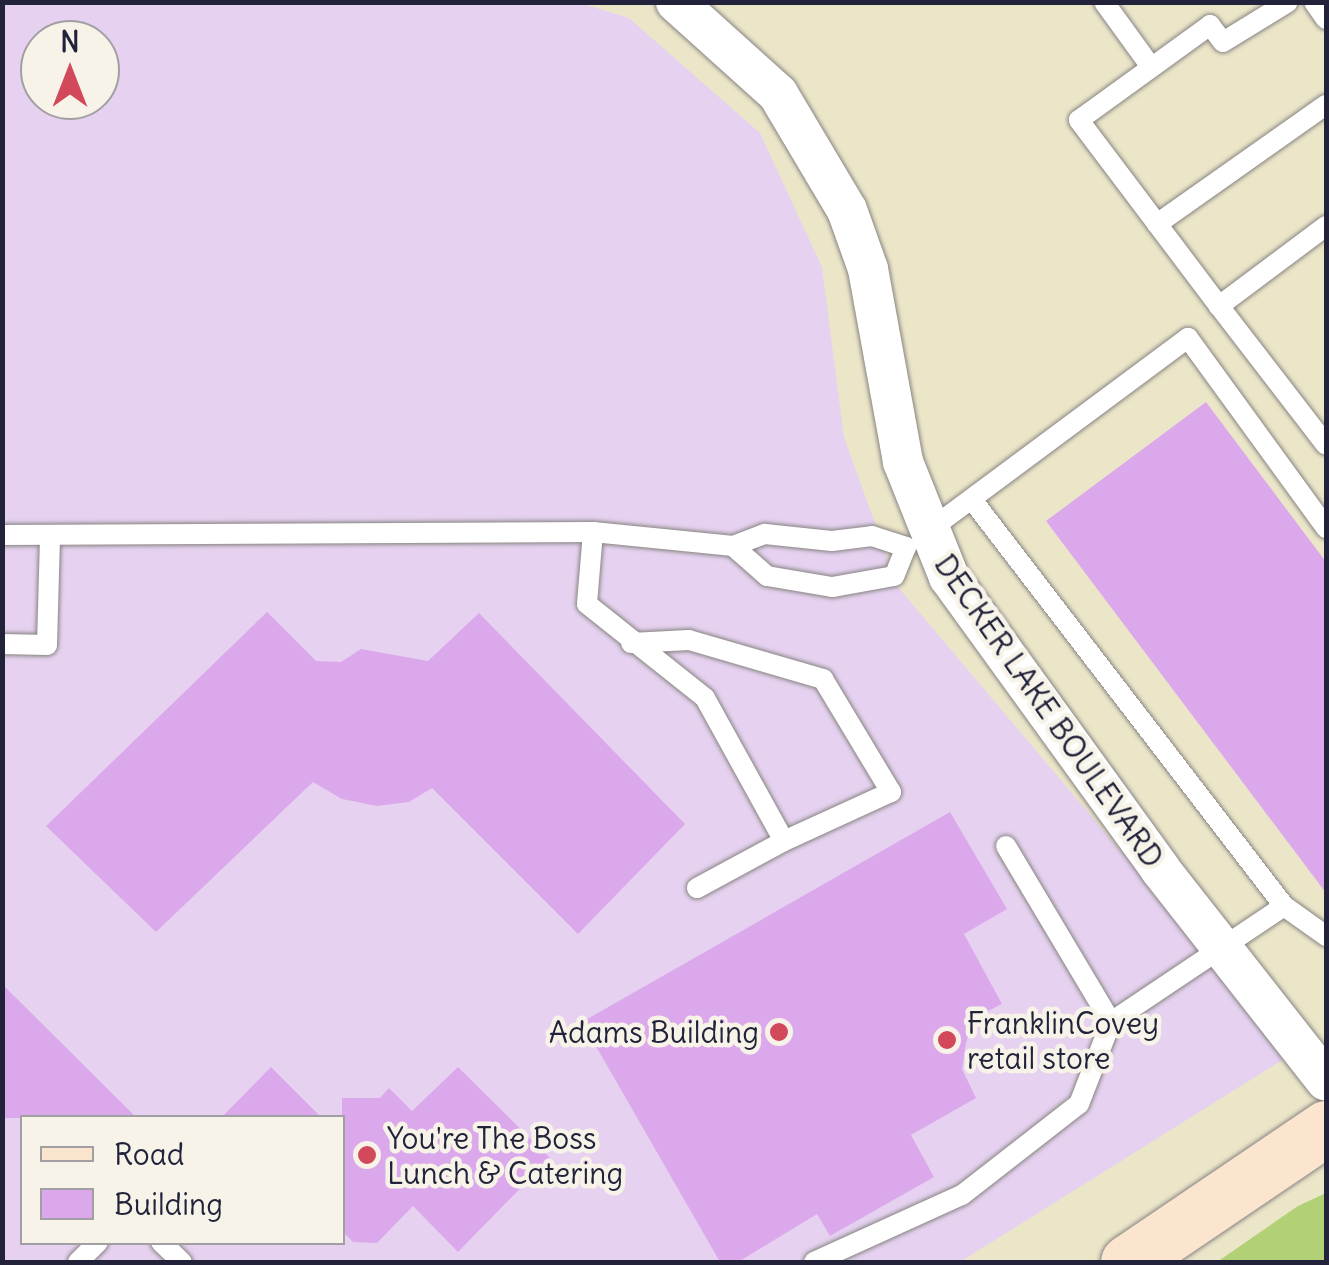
<!DOCTYPE html>
<html>
<head>
<meta charset="utf-8">
<style>
  body { margin:0 }
  #map { position:relative; width:1329px; height:1265px; overflow:hidden; background:#ece6c9; font-family:Delius,sans-serif }
  div>[style] { position:absolute }
  .built>* { inset:0; background:#e6d2f0 }
  .green>* { inset:0; background:#b2d076 }
  .building>* { inset:0; background:#dba9eb }
  .roads { filter:drop-shadow(0 0 2px #878482) drop-shadow(0 0 2px #878482) }
  .lane>* { height:20px; margin:-10px; padding:0 10px; transform-origin:10px; border-radius:10px; background:#fff }
  .street>* { height:40px; margin:-20px; padding:0 20px; transform-origin:20px; border-radius:20px; background:#fff }
  .secondary>* { height:55px; margin:-27.5px; padding:0 27.5px; transform-origin:27.5px; border-radius:27.5px; background:#fbe5cf }
  .dots>* { width:28px; height:28px; translate:-50% -50%; box-sizing:border-box; border:5px solid #f7f3e8; border-radius:50% }
  span { translate:-50% -50%; white-space:nowrap; text-align:center; line-height:1.15; -webkit-text-stroke:9px #f7f3e8; paint-order:stroke }
  .street-label { font-size:30px; color:#22223b }
  .poi-label { font-size:30px; color:#22223b }
  .left { translate:0 -50%; text-align:left }
  .right { translate:-100% -50%; text-align:right }
  .frame { position:absolute; inset:0; border:5px solid #22223b; pointer-events:none }
  .legend { position:absolute; left:20px; top:1115px; width:325px; height:130px; box-sizing:border-box; background:#f7f3e8; border:2px solid #a29fa3; margin:0; padding:12px 18px; list-style:none; font-size:30px; color:#22223b }
  .legend li { display:flex; align-items:center; gap:20px; height:50px }
  .legend b { width:50px; border:2px solid #a29fa3 }
  .north { position:absolute; left:20px; top:20px; width:100px; height:100px; box-sizing:border-box; background:#f7f3e8; border:2px solid #a29fa3; border-radius:50%; rotate:0deg; font-size:28px; font-weight:700; line-height:40px; text-align:center; color:#22223b }
  .north::after { content:''; display:block; margin:auto; width:35px; height:45px; background:#d1495b; clip-path:polygon(50% 0,100% 100%,50% 72%,0 100%) }
</style>
</head>
<body>
<div id="map">
  <div class="built">
    <div style="clip-path:polygon(evenodd,577px 2px,629px 18px,760px 133px,822px 267px,844px 437px,898px 587px,1292px 1054px,960px 1262px,3px 1262px,2px 3px,577px 2px,40px 40px,100px 40px,100px 100px,40px 100px,40px 40px,577px 2px,22px 1118px,342px 1118px,342px 1242px,22px 1242px,22px 1118px)"></div>
  </div>
  <div class="green">
    <div style="clip-path:polygon(1326px 1193px,1326px 1262px,1217px 1262px,1298px 1206px)"></div>
  </div>
  <div class="building">
    <div style="clip-path:polygon(1206px 402px,1326px 562px,1326px 893px,1046px 521px)"></div>
    <div style="clip-path:polygon(267px 612px,316px 661px,341px 662px,361px 649px,428px 661px,479px 613px,685px 824px,578px 934px,432px 788px,409px 802px,377px 806px,342px 799px,313px 782px,156px 932px,46px 826px)"></div>
    <div style="clip-path:polygon(950px 812px,1007px 909px,964px 934px,1002px 1004px,974px 1018px,966px 1043px,962px 1069px,976px 1098px,911px 1135px,934px 1177px,830px 1236px,817px 1214px,738px 1262px,720px 1262px,582px 1022px)"></div>
    <div style="clip-path:polygon(2px 984px,137px 1118px,2px 1118px)"></div>
    <div style="clip-path:polygon(271px 1067px,322px 1118px,221px 1118px)"></div>
    <div style="clip-path:polygon(458px 1067px,550px 1158px,458px 1252px,413px 1206px,377px 1243px,353px 1242px,342px 1231px,342px 1098px,380px 1098px,389px 1088px,412px 1111px)"></div>
  </div>
  <div class="roads">
    <div class="lane">
      <div style="left:1104px;top:2px;width:80px;rotate:54.1deg"></div>
      <div style="left:1314px;top:2px;width:21px;rotate:55deg"></div>
      <div style="left:1157px;top:224px;width:207px;rotate:-35.2deg"></div>
      <div style="left:1326px;top:226px;width:134px;rotate:143.2deg"></div>
      <div style="left:1219px;top:306px;width:175px;rotate:52.4deg"></div>
      <div style="left:1219px;top:306px;width:233px;rotate:-127deg"></div>
      <div style="left:1079px;top:120px;width:162px;rotate:-35.9deg"></div>
      <div style="left:1210px;top:25px;width:21px;rotate:53deg"></div>
      <div style="left:1223px;top:42px;width:76px;rotate:-31.6deg"></div>
      <div style="left:973px;top:501px;width:511px;rotate:52.48deg"></div>
      <div style="left:593px;top:532px;width:72px;rotate:94.8deg"></div>
      <div style="left:587px;top:604px;width:151px;rotate:38.5deg"></div>
      <div style="left:705px;top:698px;width:163px;rotate:61.1deg"></div>
      <div style="left:784px;top:841px;width:99px;rotate:151.6deg"></div>
      <div style="left:924px;top:534px;width:329px;rotate:-36.6deg"></div>
      <div style="left:1188px;top:338px;width:235px;rotate:54deg"></div>
      <div style="left:2px;top:535px;width:591px;rotate:-0.29deg"></div>
      <div style="left:593px;top:532px;width:141px;rotate:5.7deg"></div>
      <div style="left:733px;top:546px;width:34px;rotate:-21deg"></div>
      <div style="left:765px;top:534px;width:67px;rotate:6deg"></div>
      <div style="left:832px;top:541px;width:40px;rotate:-7.1deg"></div>
      <div style="left:872px;top:536px;width:36px;rotate:18deg"></div>
      <div style="left:906px;top:547px;width:31px;rotate:112deg"></div>
      <div style="left:894px;top:576px;width:63px;rotate:169.9deg"></div>
      <div style="left:832px;top:587px;width:66px;rotate:-170.4deg"></div>
      <div style="left:767px;top:576px;width:45px;rotate:-138.6deg"></div>
      <div style="left:631px;top:643px;width:58px;rotate:-3deg"></div>
      <div style="left:689px;top:640px;width:140px;rotate:16.2deg"></div>
      <div style="left:823px;top:679px;width:132px;rotate:59deg"></div>
      <div style="left:891px;top:792px;width:118px;rotate:155.4deg"></div>
      <div style="left:2px;top:644px;width:45px;rotate:1.3deg"></div>
      <div style="left:47px;top:645px;width:110px;rotate:-88.4deg"></div>
      <div style="left:1006px;top:846px;width:205px;rotate:59.2deg"></div>
      <div style="left:161px;top:1242px;width:29px;rotate:44deg"></div>
      <div style="left:78px;top:1262px;width:28px;rotate:-45deg"></div>
      <div style="left:814px;top:1262px;width:162px;rotate:-24.4deg"></div>
      <div style="left:962px;top:1195px;width:148px;rotate:-37.9deg"></div>
      <div style="left:1079px;top:1104px;width:88px;rotate:-68.7deg"></div>
      <div style="left:1111px;top:1022px;width:208px;rotate:-33.8deg"></div>
      <div style="left:1284px;top:906px;width:52px;rotate:35.5deg"></div>
    </div>
    <div class="street">
      <div style="left:676px;top:2px;width:137px;rotate:42deg"></div>
      <div style="left:778px;top:94px;width:135px;rotate:59.3deg"></div>
      <div style="left:847px;top:210px;width:63px;rotate:70.4deg"></div>
      <div style="left:868px;top:269px;width:196px;rotate:79.7deg"></div>
      <div style="left:903px;top:462px;width:124px;rotate:68.2deg"></div>
      <div style="left:949px;top:577px;width:360px;rotate:54.1deg"></div>
      <div style="left:1160px;top:869px;width:269px;rotate:51.9deg"></div>
    </div>
    <div class="secondary">
      <div style="left:1128px;top:1262px;width:239px;rotate:-34.1deg"></div>
    </div>
  </div>
  <div class="dots">
    <div style="left:779px;top:1032px;background:#d1495b"></div>
    <div style="left:947px;top:1040px;background:#d1495b"></div>
    <div style="left:367px;top:1155px;background:#d1495b"></div>
  </div>
  <div class="street-label">
    <span style="left:1049px;top:711px;rotate:55deg">DECKER LAKE BOULEVARD</span>
  </div>
  <div class="poi-label">
    <span class="left" style="left:967px;top:1040px">FranklinCovey<br>retail store</span>
    <span class="right" style="left:759px;top:1032px">Adams Building</span>
    <span class="left" style="left:387px;top:1155px">You're The Boss<br>Lunch &amp; Catering</span>
  </div>
  <div class="frame"></div>
  <ul class="legend">
  <li><b style="height:12px;background:#fbe5cf"></b>Road</li>
  <li><b style="height:28px;background:#dba9eb"></b>Building</li>
  </ul>
  <div class="north">N</div>
</div>
</body>
</html>
